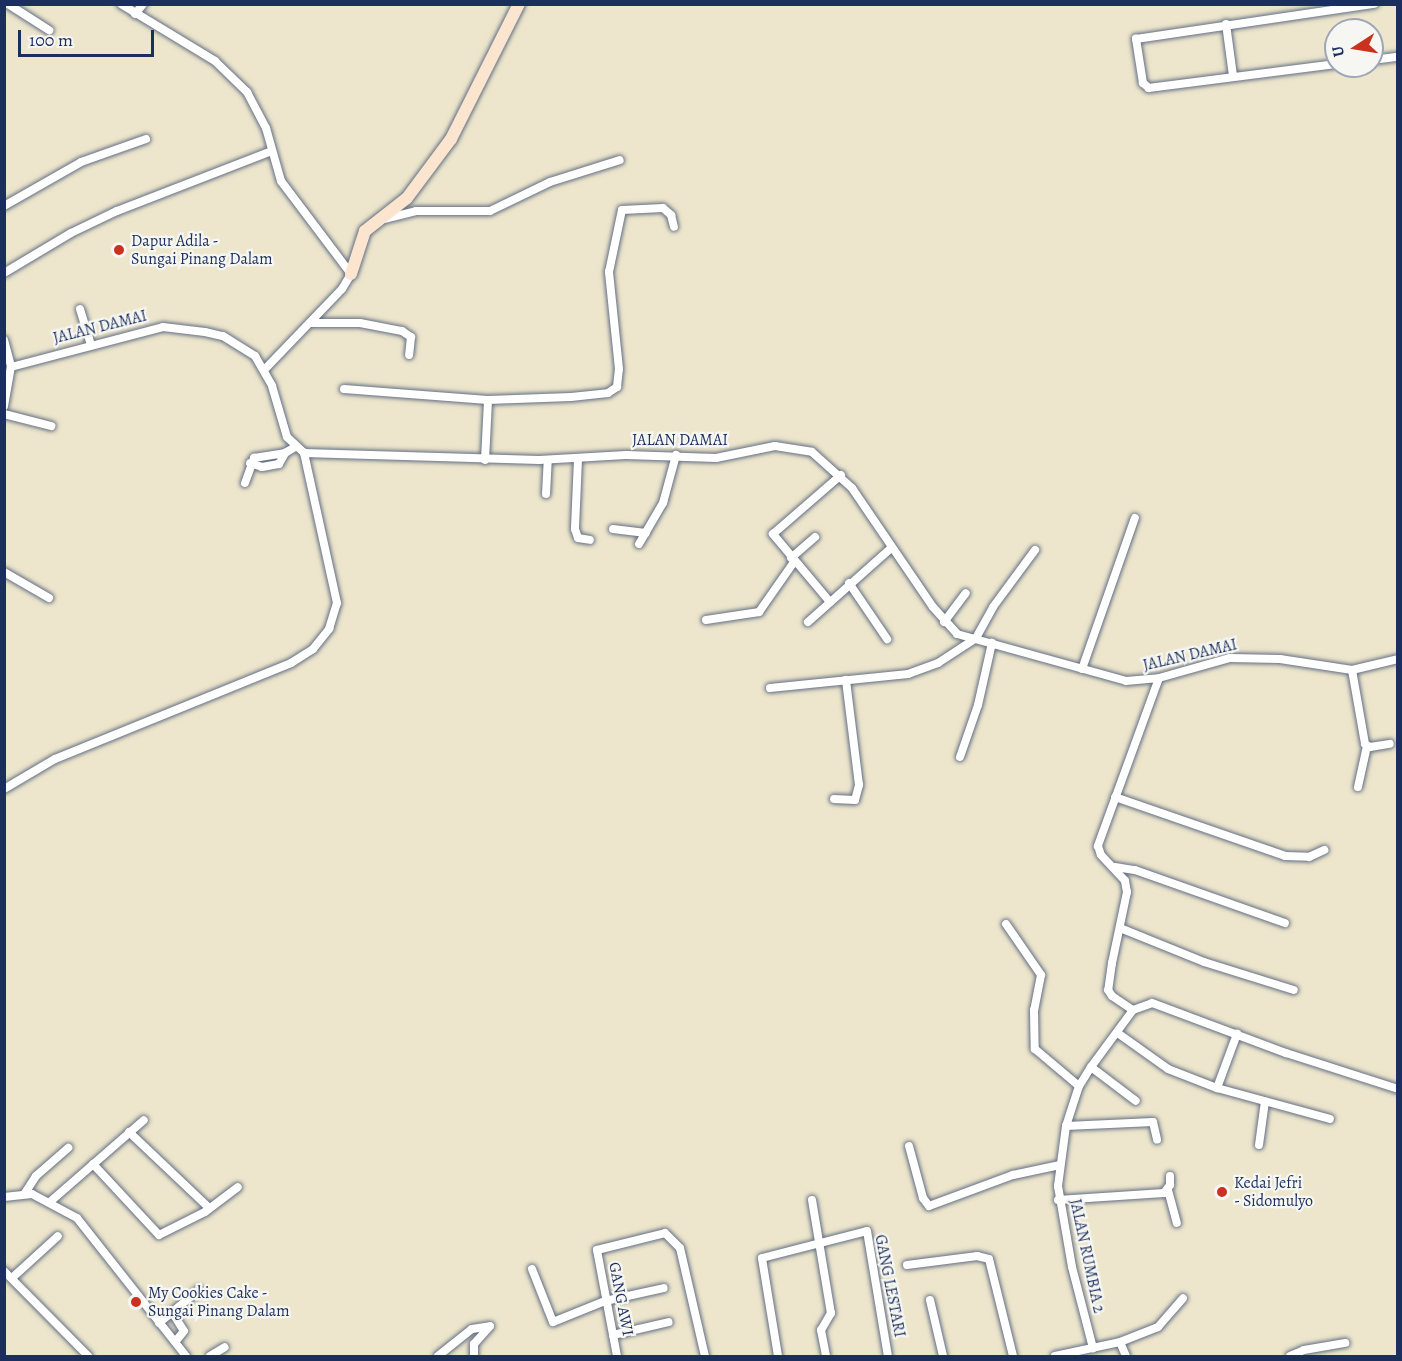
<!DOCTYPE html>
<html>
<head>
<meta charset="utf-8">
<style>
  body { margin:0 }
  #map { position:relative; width:1402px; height:1361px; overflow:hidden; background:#ede6cc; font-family:Alegreya,serif }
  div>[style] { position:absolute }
  .roads { filter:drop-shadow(0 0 2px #646f84) drop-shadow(0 0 2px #646f84) }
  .street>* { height:8px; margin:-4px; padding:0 4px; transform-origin:4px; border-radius:4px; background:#fff }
  .secondary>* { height:12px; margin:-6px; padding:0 6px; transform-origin:6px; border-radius:6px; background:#fbe5cf }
  .dots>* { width:16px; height:16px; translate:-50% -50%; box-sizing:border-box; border:3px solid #f6f6f2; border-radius:50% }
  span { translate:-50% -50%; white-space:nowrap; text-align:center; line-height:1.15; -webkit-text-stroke:4.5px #f6f6f2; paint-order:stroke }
  .poi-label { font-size:16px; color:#1b2f5e }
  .left { translate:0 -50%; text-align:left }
  .street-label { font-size:16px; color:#1b2f5e }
  .frame { position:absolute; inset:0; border:6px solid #1b2f5e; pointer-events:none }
  .north { position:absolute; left:1324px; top:18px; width:60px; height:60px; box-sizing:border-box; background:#f6f6f2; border:2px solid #9ea6b7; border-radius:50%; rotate:258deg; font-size:16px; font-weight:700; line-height:24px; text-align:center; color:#1b2f5e }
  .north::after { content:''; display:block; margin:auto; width:21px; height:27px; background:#c8321e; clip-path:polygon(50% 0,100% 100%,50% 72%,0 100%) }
  .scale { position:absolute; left:18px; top:30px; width:136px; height:27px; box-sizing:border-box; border:3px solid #1b2f5e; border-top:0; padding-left:8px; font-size:18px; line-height:21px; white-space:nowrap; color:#1b2f5e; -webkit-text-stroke:4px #f6f6f2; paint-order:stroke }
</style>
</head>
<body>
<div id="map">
  <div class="roads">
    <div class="street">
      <div style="left:8px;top:4px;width:49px;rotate:32.4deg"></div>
      <div style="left:121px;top:4px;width:110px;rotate:31.2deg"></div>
      <div style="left:215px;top:61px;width:45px;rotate:44.1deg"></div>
      <div style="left:247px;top:92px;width:41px;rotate:62.2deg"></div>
      <div style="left:266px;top:128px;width:55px;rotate:74.2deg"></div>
      <div style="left:281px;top:181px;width:116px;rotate:53deg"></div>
      <div style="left:351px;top:274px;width:17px;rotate:121deg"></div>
      <div style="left:342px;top:289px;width:112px;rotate:133.9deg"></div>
      <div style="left:135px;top:14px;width:13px;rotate:-51deg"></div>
      <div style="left:1226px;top:24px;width:52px;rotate:82.3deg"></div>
      <div style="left:1372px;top:60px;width:26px;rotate:-7deg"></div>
      <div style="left:1336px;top:64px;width:189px;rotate:172.7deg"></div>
      <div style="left:1149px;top:88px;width:8px;rotate:-140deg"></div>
      <div style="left:1143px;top:83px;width:45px;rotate:-99deg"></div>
      <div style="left:1136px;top:39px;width:241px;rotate:-8.4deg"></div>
      <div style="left:4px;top:206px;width:89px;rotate:-29.7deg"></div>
      <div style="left:81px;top:162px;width:69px;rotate:-19.5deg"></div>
      <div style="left:384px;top:219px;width:33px;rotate:-14deg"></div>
      <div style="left:416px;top:211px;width:74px"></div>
      <div style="left:490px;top:211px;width:67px;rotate:-25.8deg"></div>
      <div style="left:550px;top:182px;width:73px;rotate:-17.4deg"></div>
      <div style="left:4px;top:273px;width:78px;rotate:-30.8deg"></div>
      <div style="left:71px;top:233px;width:51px;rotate:-25.6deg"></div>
      <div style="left:117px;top:211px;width:166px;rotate:-21.2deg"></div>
      <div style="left:80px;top:309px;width:38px;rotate:73deg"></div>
      <div style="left:310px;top:323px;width:50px"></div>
      <div style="left:360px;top:323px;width:43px;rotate:10.8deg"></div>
      <div style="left:402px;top:331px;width:11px;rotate:34deg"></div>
      <div style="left:411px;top:337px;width:18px;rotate:96deg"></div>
      <div style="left:4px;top:340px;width:28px;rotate:75deg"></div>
      <div style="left:344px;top:389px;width:144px;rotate:4.4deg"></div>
      <div style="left:4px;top:406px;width:40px;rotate:-80deg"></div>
      <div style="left:11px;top:367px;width:157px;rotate:-14.7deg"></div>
      <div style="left:163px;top:327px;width:42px;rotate:6.8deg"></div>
      <div style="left:205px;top:332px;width:18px;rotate:13deg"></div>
      <div style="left:223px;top:336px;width:38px;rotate:32deg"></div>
      <div style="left:255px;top:356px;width:34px;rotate:60deg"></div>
      <div style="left:272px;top:386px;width:53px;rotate:73.6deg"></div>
      <div style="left:287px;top:437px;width:23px;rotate:43deg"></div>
      <div style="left:304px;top:453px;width:235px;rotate:1.7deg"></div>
      <div style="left:539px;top:460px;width:87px;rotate:-3.3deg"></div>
      <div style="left:626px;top:455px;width:90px;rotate:1.9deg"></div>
      <div style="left:716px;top:458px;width:60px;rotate:-11.5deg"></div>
      <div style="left:775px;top:446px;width:37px;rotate:9deg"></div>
      <div style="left:812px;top:452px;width:54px;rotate:42deg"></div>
      <div style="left:852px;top:488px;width:144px;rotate:55.8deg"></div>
      <div style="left:933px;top:607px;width:36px;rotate:48deg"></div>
      <div style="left:957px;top:634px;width:175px;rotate:15.5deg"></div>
      <div style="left:1126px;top:681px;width:33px;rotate:-5deg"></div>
      <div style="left:1159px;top:678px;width:74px;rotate:-15.7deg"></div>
      <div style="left:1230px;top:658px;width:50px;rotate:1.1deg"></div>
      <div style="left:1280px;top:659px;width:73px;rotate:8.7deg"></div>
      <div style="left:1352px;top:670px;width:47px;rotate:-13.4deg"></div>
      <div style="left:4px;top:414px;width:49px;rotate:14.3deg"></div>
      <div style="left:578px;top:459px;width:70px;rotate:92.5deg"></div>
      <div style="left:575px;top:529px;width:9px;rotate:72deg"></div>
      <div style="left:578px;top:538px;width:12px;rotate:9deg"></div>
      <div style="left:485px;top:460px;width:60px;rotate:-87.1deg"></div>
      <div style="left:488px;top:400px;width:83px;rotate:-2.1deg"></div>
      <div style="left:571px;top:397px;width:37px;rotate:-6deg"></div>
      <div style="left:608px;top:393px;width:11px;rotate:-34deg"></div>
      <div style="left:617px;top:387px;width:18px;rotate:-84deg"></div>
      <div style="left:619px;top:369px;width:98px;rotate:-95.9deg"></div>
      <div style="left:609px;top:272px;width:63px;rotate:-78.2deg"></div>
      <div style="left:622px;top:210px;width:41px;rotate:-2.8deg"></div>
      <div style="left:663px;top:208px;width:11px;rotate:41deg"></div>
      <div style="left:671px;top:215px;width:12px;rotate:76deg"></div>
      <div style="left:250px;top:463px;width:13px;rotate:18deg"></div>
      <div style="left:262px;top:467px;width:17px;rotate:-10deg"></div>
      <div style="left:279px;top:464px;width:13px;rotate:-61deg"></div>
      <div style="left:245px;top:483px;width:27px;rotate:-70deg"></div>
      <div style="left:254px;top:458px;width:31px;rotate:-9deg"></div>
      <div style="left:285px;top:453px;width:12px;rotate:-31deg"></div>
      <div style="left:546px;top:494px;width:34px;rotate:-87deg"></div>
      <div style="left:613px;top:529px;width:33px;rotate:7deg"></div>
      <div style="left:639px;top:544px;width:48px;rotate:-59.7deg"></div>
      <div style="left:663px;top:503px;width:50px;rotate:-74.8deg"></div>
      <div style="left:791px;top:558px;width:32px;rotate:-41deg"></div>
      <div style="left:4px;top:572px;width:52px;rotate:30deg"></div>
      <div style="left:849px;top:583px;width:68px;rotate:55.8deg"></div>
      <div style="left:830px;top:602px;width:89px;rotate:-130deg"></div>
      <div style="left:773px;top:534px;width:90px;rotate:-40.9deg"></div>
      <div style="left:706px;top:620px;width:54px;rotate:-8.6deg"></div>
      <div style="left:759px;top:612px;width:61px;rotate:-55deg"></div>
      <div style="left:808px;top:622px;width:111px;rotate:-41.7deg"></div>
      <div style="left:944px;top:622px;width:36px;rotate:-53deg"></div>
      <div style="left:1082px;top:669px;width:160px;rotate:-70.7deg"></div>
      <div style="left:1352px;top:670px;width:75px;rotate:80deg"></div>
      <div style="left:1365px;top:744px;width:6px;rotate:31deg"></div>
      <div style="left:1370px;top:747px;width:20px;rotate:-9deg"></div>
      <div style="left:1159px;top:678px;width:179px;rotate:110deg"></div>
      <div style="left:1098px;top:846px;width:9px;rotate:72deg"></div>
      <div style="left:1101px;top:855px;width:35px;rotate:47deg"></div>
      <div style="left:1125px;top:881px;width:11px;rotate:80deg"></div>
      <div style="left:1127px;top:892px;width:73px;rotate:101.9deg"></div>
      <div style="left:1112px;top:963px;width:27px;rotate:98deg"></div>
      <div style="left:1108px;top:990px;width:7px;rotate:56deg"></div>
      <div style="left:1112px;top:996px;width:25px;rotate:34deg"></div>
      <div style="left:1133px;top:1010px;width:20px;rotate:-20deg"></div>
      <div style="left:1152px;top:1003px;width:143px;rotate:20.5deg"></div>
      <div style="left:1286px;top:1053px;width:118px;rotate:17.8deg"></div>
      <div style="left:770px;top:688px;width:139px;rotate:-5.8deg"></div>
      <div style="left:908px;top:674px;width:32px;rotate:-20deg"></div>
      <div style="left:938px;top:663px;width:45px;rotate:-33.3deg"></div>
      <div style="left:976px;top:638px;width:35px;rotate:-61deg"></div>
      <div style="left:993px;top:607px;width:71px;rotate:-53.6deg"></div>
      <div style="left:960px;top:757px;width:55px;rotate:-70.9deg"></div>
      <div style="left:978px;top:705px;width:64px;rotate:-77.3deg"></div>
      <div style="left:1358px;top:787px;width:42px;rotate:-77.6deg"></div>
      <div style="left:4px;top:789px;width:59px;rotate:-30.5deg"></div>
      <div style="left:55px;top:759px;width:255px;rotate:-22.1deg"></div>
      <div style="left:291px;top:663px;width:26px;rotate:-32deg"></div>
      <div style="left:313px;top:649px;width:26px;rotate:-51deg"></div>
      <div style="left:329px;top:629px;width:27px;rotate:-73deg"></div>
      <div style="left:337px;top:603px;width:154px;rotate:-102.4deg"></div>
      <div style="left:1115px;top:797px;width:180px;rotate:19.1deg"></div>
      <div style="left:1285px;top:856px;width:24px;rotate:2deg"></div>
      <div style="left:1309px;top:857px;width:17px;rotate:-25deg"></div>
      <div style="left:834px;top:799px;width:21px;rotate:3deg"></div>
      <div style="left:855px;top:800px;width:16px;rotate:-75deg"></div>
      <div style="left:859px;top:785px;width:106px;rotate:-97.1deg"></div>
      <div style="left:1115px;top:867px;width:20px;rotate:9deg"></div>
      <div style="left:1135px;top:870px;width:159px;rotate:19.5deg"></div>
      <div style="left:1006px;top:924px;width:62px;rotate:55.5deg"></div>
      <div style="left:1041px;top:975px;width:36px;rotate:101deg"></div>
      <div style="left:1034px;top:1010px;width:39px;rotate:89deg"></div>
      <div style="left:1035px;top:1049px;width:57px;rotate:40.1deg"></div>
      <div style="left:1120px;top:928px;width:91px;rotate:22deg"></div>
      <div style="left:1204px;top:962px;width:94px;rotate:17.3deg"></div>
      <div style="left:1133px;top:1010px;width:71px;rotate:126.4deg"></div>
      <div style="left:1091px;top:1067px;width:56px;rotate:37.1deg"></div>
      <div style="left:1119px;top:1034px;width:60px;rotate:35.5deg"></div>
      <div style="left:1168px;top:1069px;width:53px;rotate:21.2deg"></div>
      <div style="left:1217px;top:1088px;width:117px;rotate:15.3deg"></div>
      <div style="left:1091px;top:1067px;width:22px;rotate:122deg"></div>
      <div style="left:1079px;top:1086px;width:42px;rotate:108deg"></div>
      <div style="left:1066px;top:1126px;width:61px;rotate:97.6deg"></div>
      <div style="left:1058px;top:1186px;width:82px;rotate:80.2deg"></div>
      <div style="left:1072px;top:1267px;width:84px;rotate:75.5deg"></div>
      <div style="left:1217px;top:1088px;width:58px;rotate:-69.7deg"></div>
      <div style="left:1066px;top:1126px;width:87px;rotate:-2.6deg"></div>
      <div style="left:1153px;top:1122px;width:18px;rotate:77deg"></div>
      <div style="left:129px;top:1132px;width:110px;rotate:43.5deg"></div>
      <div style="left:1259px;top:1145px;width:44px;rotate:-82.2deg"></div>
      <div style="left:909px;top:1146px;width:54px;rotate:74.9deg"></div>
      <div style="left:923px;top:1198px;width:10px;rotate:53deg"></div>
      <div style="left:929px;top:1206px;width:90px;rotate:-20.3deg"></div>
      <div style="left:1013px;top:1175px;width:48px;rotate:-12deg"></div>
      <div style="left:93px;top:1164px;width:97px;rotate:47.1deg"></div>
      <div style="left:159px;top:1235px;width:51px;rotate:-26.6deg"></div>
      <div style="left:205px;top:1212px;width:41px;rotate:-37.1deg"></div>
      <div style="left:1168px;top:1190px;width:34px;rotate:75deg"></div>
      <div style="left:25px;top:1193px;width:20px;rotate:-57deg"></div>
      <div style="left:36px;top:1176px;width:43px;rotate:-41.2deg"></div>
      <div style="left:4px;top:1197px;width:28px;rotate:-6deg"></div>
      <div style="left:32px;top:1194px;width:51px;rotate:28.1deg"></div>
      <div style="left:77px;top:1218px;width:176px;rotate:51.7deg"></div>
      <div style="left:812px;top:1200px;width:115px;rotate:80.5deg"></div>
      <div style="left:831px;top:1313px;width:20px;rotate:120deg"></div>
      <div style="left:821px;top:1330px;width:26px;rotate:79deg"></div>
      <div style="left:1058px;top:1200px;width:106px;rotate:-3.8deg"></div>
      <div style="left:1164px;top:1193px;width:10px;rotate:-53deg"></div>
      <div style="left:1170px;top:1185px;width:9px;rotate:-90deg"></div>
      <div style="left:51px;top:1201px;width:123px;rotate:-41.1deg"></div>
      <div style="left:907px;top:1265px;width:71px;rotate:-7.3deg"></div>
      <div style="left:977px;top:1256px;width:12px;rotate:14deg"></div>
      <div style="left:989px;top:1259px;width:100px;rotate:76.1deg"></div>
      <div style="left:532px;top:1269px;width:57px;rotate:68.4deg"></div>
      <div style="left:553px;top:1322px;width:56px;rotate:-22deg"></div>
      <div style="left:605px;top:1301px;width:60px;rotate:-12.4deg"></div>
      <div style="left:4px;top:1271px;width:120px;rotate:45.3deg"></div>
      <div style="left:12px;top:1278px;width:62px;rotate:-42.4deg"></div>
      <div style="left:930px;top:1300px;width:57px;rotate:76.9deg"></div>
      <div style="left:172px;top:1312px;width:22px;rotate:58deg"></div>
      <div style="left:184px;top:1331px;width:14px;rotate:129deg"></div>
      <div style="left:159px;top:1323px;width:52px;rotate:-39.5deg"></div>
      <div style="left:613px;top:1335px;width:57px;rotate:-13.1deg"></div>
      <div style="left:1120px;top:1342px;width:15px;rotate:67deg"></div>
      <div style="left:210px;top:1356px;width:17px;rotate:-31deg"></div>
      <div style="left:438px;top:1356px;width:43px;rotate:-38.5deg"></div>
      <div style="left:472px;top:1329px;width:18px;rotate:-9deg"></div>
      <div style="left:474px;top:1356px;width:12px;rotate:-90deg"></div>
      <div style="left:474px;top:1344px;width:24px;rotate:-48deg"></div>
      <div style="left:617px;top:1356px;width:108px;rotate:-100.7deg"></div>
      <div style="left:597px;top:1250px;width:70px;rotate:-14deg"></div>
      <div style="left:665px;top:1233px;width:21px;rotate:45deg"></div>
      <div style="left:680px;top:1248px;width:111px;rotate:77deg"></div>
      <div style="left:778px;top:1356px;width:99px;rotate:-99.3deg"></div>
      <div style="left:762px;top:1258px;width:108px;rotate:-14.4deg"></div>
      <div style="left:867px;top:1231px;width:127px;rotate:80.5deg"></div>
      <div style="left:1055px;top:1356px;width:66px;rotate:-12.2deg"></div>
      <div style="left:1120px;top:1342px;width:41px;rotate:-21.5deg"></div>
      <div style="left:1158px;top:1327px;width:38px;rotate:-49deg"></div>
      <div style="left:1290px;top:1356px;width:15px;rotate:-23deg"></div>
      <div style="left:1304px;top:1350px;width:42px;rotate:-9.7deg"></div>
    </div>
    <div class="secondary">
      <div style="left:351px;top:274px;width:45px;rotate:-72deg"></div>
      <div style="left:365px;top:231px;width:53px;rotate:-38.2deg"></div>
      <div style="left:407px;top:198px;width:74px;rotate:-53.3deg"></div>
      <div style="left:451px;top:139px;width:151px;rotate:-63.3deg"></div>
    </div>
  </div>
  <div class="dots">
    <div style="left:119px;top:250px;background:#c8321e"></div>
    <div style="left:1222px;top:1192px;background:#c8321e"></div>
    <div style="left:136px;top:1302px;background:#c8321e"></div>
  </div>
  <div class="poi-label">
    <span class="left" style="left:131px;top:250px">Dapur Adila -<br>Sungai Pinang Dalam</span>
    <span class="left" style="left:1234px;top:1192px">Kedai Jefri<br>- Sidomulyo</span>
    <span class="left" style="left:148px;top:1302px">My Cookies Cake -<br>Sungai Pinang Dalam</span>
  </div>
  <div class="street-label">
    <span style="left:100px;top:327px;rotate:-14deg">JALAN DAMAI</span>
    <span style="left:680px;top:440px">JALAN DAMAI</span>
    <span style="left:1190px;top:655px;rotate:-13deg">JALAN DAMAI</span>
    <span style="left:1087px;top:1256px;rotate:78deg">JALAN RUMBIA 2</span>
    <span style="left:890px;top:1286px;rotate:79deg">GANG LESTARI</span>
    <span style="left:621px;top:1299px;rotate:79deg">GANG AWI</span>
  </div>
  <div class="frame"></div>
  <div class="north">U</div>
  <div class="scale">100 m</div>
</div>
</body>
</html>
